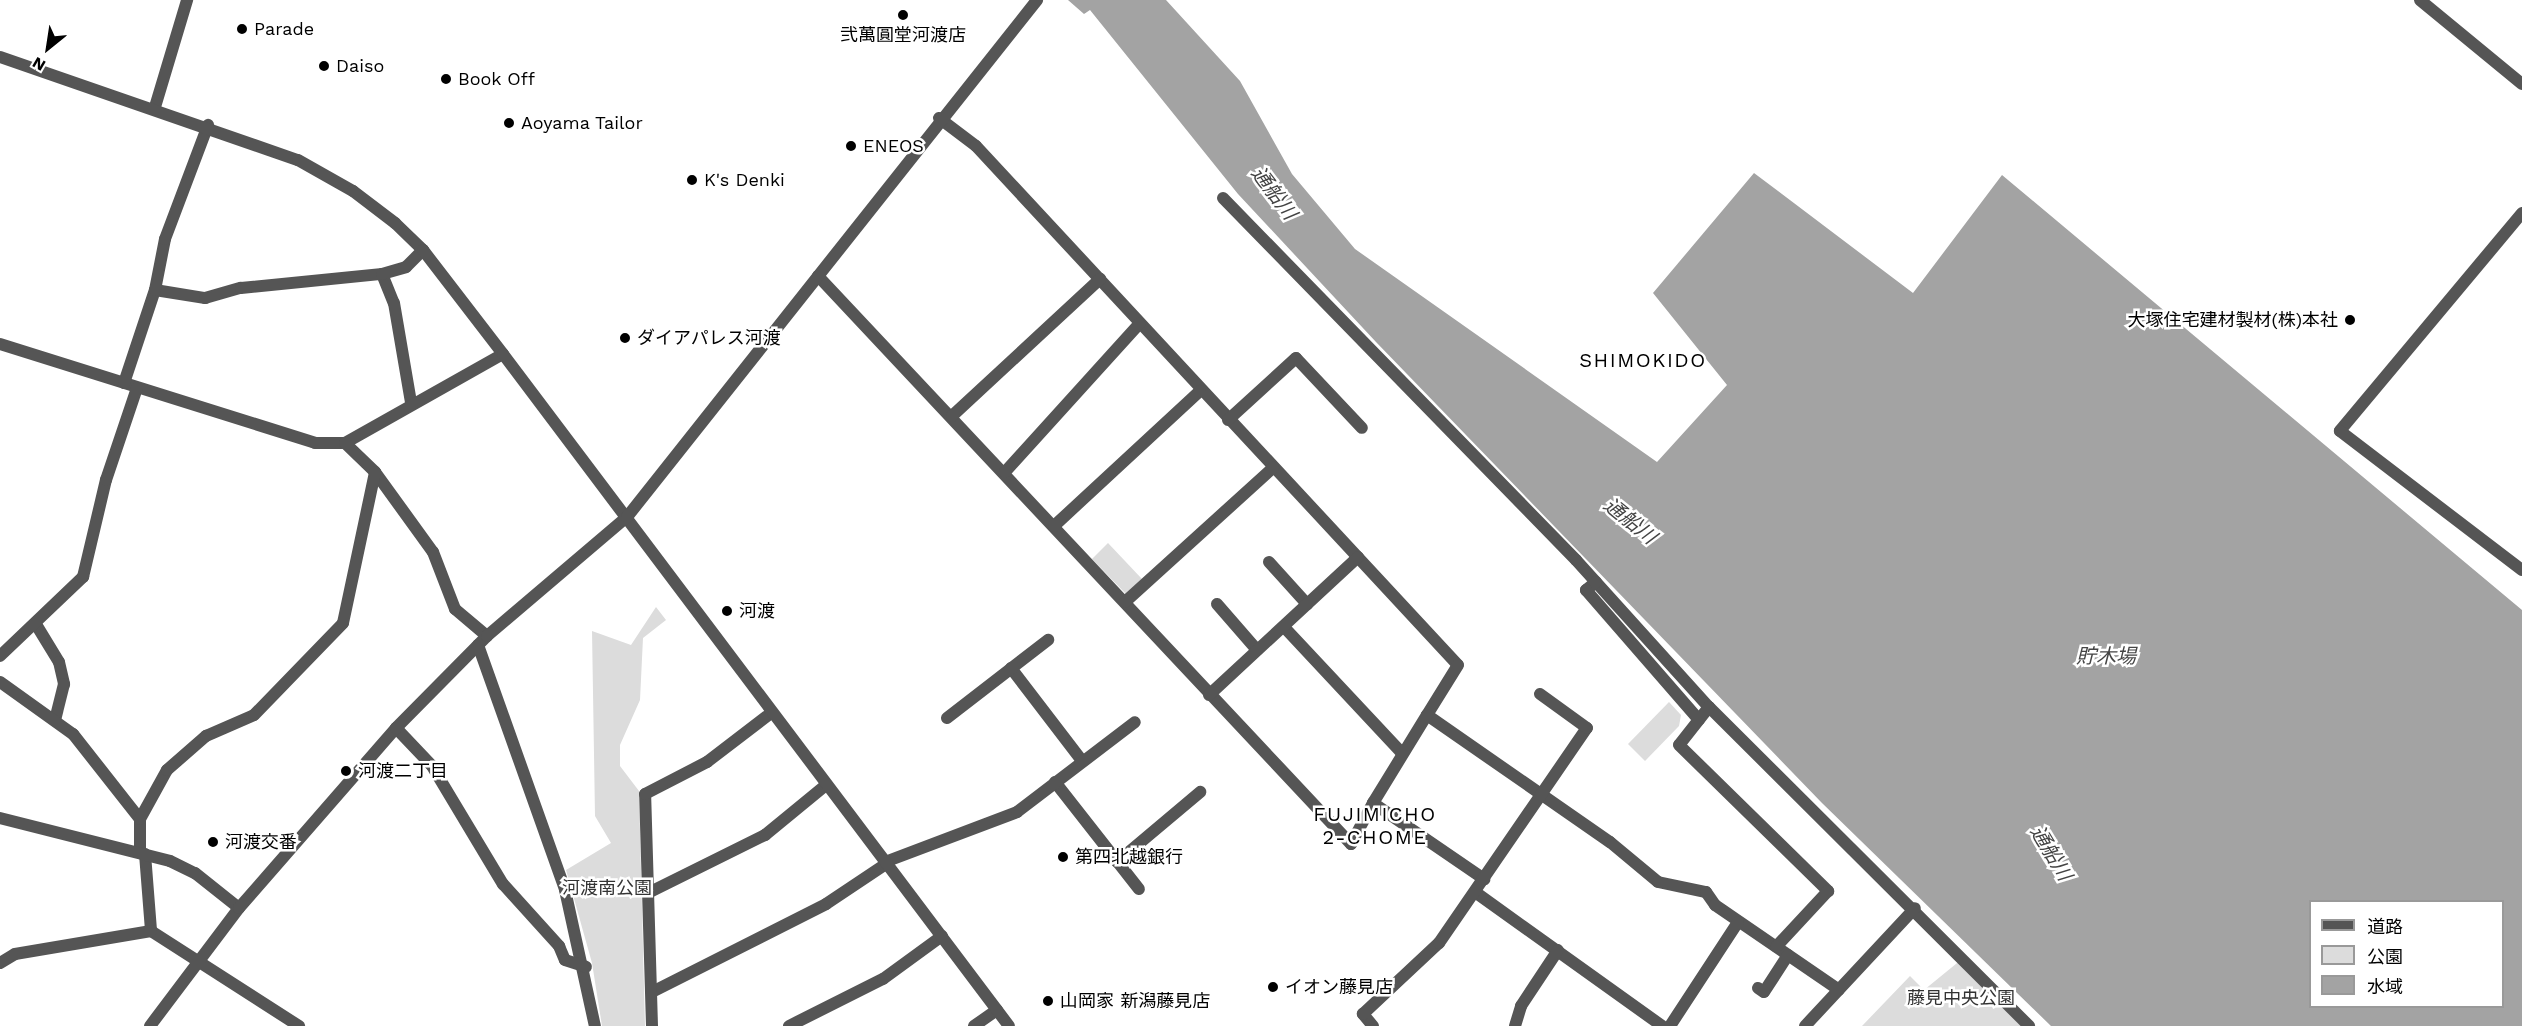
<!DOCTYPE html>
<html>
<head>
<meta charset="utf-8">
<style>
  body { margin:0 }
  #map { position:relative; width:2522px; height:1026px; overflow:hidden; background:#fff; font-family:"Work Sans","Noto Sans JP",sans-serif }
  div>[style] { position:absolute }
  .green>* { inset:0; background:#dcdcdc }
  .water>* { inset:0; background:#a3a3a3 }
  .minor>* { height:12px; margin:-6px; padding:0 6px; transform-origin:6px; border-radius:6px; background:#555 }
  .tertiary>* { height:12px; margin:-6px; padding:0 6px; transform-origin:6px; border-radius:6px; background:#555 }
  .dots>* { width:16px; height:16px; translate:-50% -50%; box-sizing:border-box; border:3px solid #fff; border-radius:50% }
  span { translate:-50% -50%; white-space:nowrap; text-align:center; line-height:1.15; -webkit-text-stroke:5px #fff; paint-order:stroke }
  .poi-label { font-size:18px; color:#000 }
  .left { translate:0 -50%; text-align:left }
  .right { translate:-100% -50%; text-align:right }
  .park-label { font-size:18px; color:#333 }
  .water-label { font-size:20px; color:#444; font-style:italic }
  .neighbourhood-label { font-size:20px; color:#000; letter-spacing:1.5px }
  .legend { position:absolute; left:2309px; top:900px; width:195px; height:108px; box-sizing:border-box; background:#fff; border:2px solid #999; margin:0; padding:8px 10px; list-style:none; font-size:18px; color:#000 }
  .legend li { display:flex; align-items:center; gap:12px; height:30px }
  .legend b { width:30px; border:2px solid #999 }
  .north { position:absolute; left:18px; top:18px; width:60px; height:60px; -webkit-text-stroke:4px #fff; paint-order:stroke; rotate:210deg; font-size:16px; font-weight:700; line-height:24px; text-align:center; color:#000 }
  .north::after { content:''; display:block; margin:auto; width:21px; height:27px; background:#000; clip-path:polygon(50% 0,100% 100%,50% 72%,0 100%) }
</style>
</head>
<body>
<div id="map">
  <div class="green">
    <div style="clip-path:polygon(1108px 543px,1142px 579px,1126px 594px,1092px 559px)"></div>
    <div style="clip-path:polygon(656px 607px,666px 620px,643px 638px,640px 700px,620px 745px,620px 766px,639px 791px,645px 1026px,602px 1026px,592px 963px,566px 870px,611px 843px,595px 816px,592px 631px,631px 645px)"></div>
    <div style="clip-path:polygon(1669px 702px,1681px 715px,1679px 726px,1645px 761px,1628px 744px)"></div>
    <div style="clip-path:polygon(1962px 959px,2029px 1026px,1862px 1026px,1910px 976px,1924px 990px)"></div>
  </div>
  <div class="water">
    <div style="clip-path:polygon(evenodd,1068px 0,1166px 0,1240px 81px,1292px 174px,1355px 249px,1657px 462px,1727px 385px,1653px 293px,1754px 173px,1913px 293px,2002px 175px,2522px 610px,2522px 1026px,2051px 1026px,1822px 803px,1376px 342px,1238px 194px,1090px 10px,1084px 14px,1068px 0,2310px 902px,2502px 902px,2502px 1006px,2310px 1006px,2310px 902px)"></div>
  </div>
  <div class="minor">
    <div style="left:2420px;top:0;width:132px;rotate:39.5deg"></div>
    <div style="left:155px;top:107px;width:112px;rotate:-73.3deg"></div>
    <div style="left:939px;top:118px;width:46px;rotate:37.1deg"></div>
    <div style="left:976px;top:146px;width:708px;rotate:47.12deg"></div>
    <div style="left:1458px;top:665px;width:59px;rotate:121.8deg"></div>
    <div style="left:1427px;top:715px;width:223px;rotate:34.8deg"></div>
    <div style="left:1610px;top:842px;width:62px;rotate:39.8deg"></div>
    <div style="left:1658px;top:882px;width:49px;rotate:11.8deg"></div>
    <div style="left:1706px;top:892px;width:16px;rotate:55deg"></div>
    <div style="left:1715px;top:905px;width:150px;rotate:34.4deg"></div>
    <div style="left:1223px;top:198px;width:506px;rotate:45.72deg"></div>
    <div style="left:1576px;top:560px;width:198px;rotate:47.9deg"></div>
    <div style="left:1709px;top:707px;width:452px;rotate:44.9deg"></div>
    <div style="left:2522px;top:213px;width:284px;rotate:129.9deg"></div>
    <div style="left:2340px;top:431px;width:229px;rotate:37.4deg"></div>
    <div style="left:382px;top:274px;width:31px;rotate:68deg"></div>
    <div style="left:394px;top:303px;width:100px;rotate:80.3deg"></div>
    <div style="left:818px;top:276px;width:779px;rotate:46.82deg"></div>
    <div style="left:1351px;top:844px;width:47px;rotate:-61.8deg"></div>
    <div style="left:1373px;top:803px;width:135px;rotate:34.4deg"></div>
    <div style="left:155px;top:290px;width:51px;rotate:9.1deg"></div>
    <div style="left:205px;top:298px;width:37px;rotate:-16deg"></div>
    <div style="left:241px;top:288px;width:142px;rotate:-5.7deg"></div>
    <div style="left:382px;top:274px;width:25px;rotate:-16deg"></div>
    <div style="left:406px;top:267px;width:24px;rotate:-45deg"></div>
    <div style="left:0;top:344px;width:330px;rotate:17.4deg"></div>
    <div style="left:315px;top:443px;width:30px"></div>
    <div style="left:345px;top:443px;width:181px;rotate:-29.4deg"></div>
    <div style="left:124px;top:383px;width:98px;rotate:-71.6deg"></div>
    <div style="left:155px;top:290px;width:52px;rotate:-78.9deg"></div>
    <div style="left:165px;top:239px;width:122px;rotate:-69.3deg"></div>
    <div style="left:952px;top:416px;width:202px;rotate:-42.8deg"></div>
    <div style="left:1228px;top:420px;width:92px;rotate:-42.4deg"></div>
    <div style="left:1296px;top:358px;width:96px;rotate:46.7deg"></div>
    <div style="left:345px;top:443px;width:42px;rotate:44deg"></div>
    <div style="left:375px;top:472px;width:99px;rotate:54.1deg"></div>
    <div style="left:433px;top:552px;width:61px;rotate:68.9deg"></div>
    <div style="left:455px;top:609px;width:42px;rotate:40.2deg"></div>
    <div style="left:1005px;top:472px;width:200px;rotate:-47.8deg"></div>
    <div style="left:1054px;top:526px;width:199px;rotate:-42.8deg"></div>
    <div style="left:1269px;top:562px;width:57px;rotate:47.9deg"></div>
    <div style="left:1596px;top:582px;width:13px;rotate:141deg"></div>
    <div style="left:1586px;top:590px;width:172px;rotate:49deg"></div>
    <div style="left:1125px;top:602px;width:200px;rotate:-42.2deg"></div>
    <div style="left:1217px;top:604px;width:61px;rotate:49deg"></div>
    <div style="left:37px;top:626px;width:42px;rotate:58.6deg"></div>
    <div style="left:59px;top:662px;width:23px;rotate:77deg"></div>
    <div style="left:64px;top:684px;width:36px;rotate:104deg"></div>
    <div style="left:1284px;top:627px;width:173px;rotate:46.9deg"></div>
    <div style="left:478px;top:645px;width:260px;rotate:70.4deg"></div>
    <div style="left:565px;top:890px;width:139px;rotate:77.6deg"></div>
    <div style="left:0;top:656px;width:115px;rotate:-43.6deg"></div>
    <div style="left:83px;top:577px;width:100px;rotate:-76.7deg"></div>
    <div style="left:106px;top:480px;width:97px;rotate:-71.4deg"></div>
    <div style="left:1011px;top:668px;width:117px;rotate:52.6deg"></div>
    <div style="left:0;top:682px;width:90px;rotate:35.5deg"></div>
    <div style="left:73px;top:734px;width:108px;rotate:51.8deg"></div>
    <div style="left:1209px;top:695px;width:203px;rotate:-42.8deg"></div>
    <div style="left:1709px;top:707px;width:48px;rotate:128.3deg"></div>
    <div style="left:1679px;top:745px;width:209px;rotate:44.4deg"></div>
    <div style="left:1828px;top:891px;width:76px;rotate:132.9deg"></div>
    <div style="left:947px;top:718px;width:128px;rotate:-37.7deg"></div>
    <div style="left:396px;top:728px;width:52px;rotate:46.5deg"></div>
    <div style="left:432px;top:766px;width:138px;rotate:59deg"></div>
    <div style="left:503px;top:884px;width:84px;rotate:47.9deg"></div>
    <div style="left:559px;top:946px;width:15px;rotate:67deg"></div>
    <div style="left:565px;top:960px;width:22px;rotate:18deg"></div>
    <div style="left:1055px;top:782px;width:136px;rotate:51.9deg"></div>
    <div style="left:1373px;top:803px;width:103px;rotate:-58.5deg"></div>
    <div style="left:140px;top:853px;width:34px;rotate:-90deg"></div>
    <div style="left:140px;top:819px;width:56px;rotate:-61.1deg"></div>
    <div style="left:167px;top:770px;width:52px;rotate:-41.1deg"></div>
    <div style="left:206px;top:736px;width:52px;rotate:-23.6deg"></div>
    <div style="left:254px;top:715px;width:128px;rotate:-45.9deg"></div>
    <div style="left:343px;top:623px;width:154px;rotate:-78deg"></div>
    <div style="left:145px;top:854px;width:77px;rotate:85.5deg"></div>
    <div style="left:151px;top:931px;width:176px;rotate:32.7deg"></div>
    <div style="left:885px;top:862px;width:141px;rotate:-20.7deg"></div>
    <div style="left:1017px;top:812px;width:148px;rotate:-37.3deg"></div>
    <div style="left:1117px;top:862px;width:109px;rotate:-40.1deg"></div>
    <div style="left:1475px;top:892px;width:230px;rotate:35.6deg"></div>
    <div style="left:648px;top:893px;width:131px;rotate:-26.4deg"></div>
    <div style="left:765px;top:835px;width:79px;rotate:-39.3deg"></div>
    <div style="left:0;top:963px;width:17px;rotate:-31deg"></div>
    <div style="left:15px;top:954px;width:138px;rotate:-9.6deg"></div>
    <div style="left:1758px;top:988px;width:7px;rotate:34deg"></div>
    <div style="left:1764px;top:992px;width:44px;rotate:-57deg"></div>
    <div style="left:652px;top:992px;width:195px;rotate:-26.8deg"></div>
    <div style="left:826px;top:904px;width:72px;rotate:-33.7deg"></div>
    <div style="left:652px;top:1026px;width:232px;rotate:-91.7deg"></div>
    <div style="left:645px;top:794px;width:70px;rotate:-27.3deg"></div>
    <div style="left:707px;top:762px;width:81px;rotate:-37.4deg"></div>
    <div style="left:789px;top:1026px;width:105px;rotate:-26.6deg"></div>
    <div style="left:883px;top:979px;width:73px;rotate:-36.1deg"></div>
    <div style="left:974px;top:1026px;width:28px;rotate:-35deg"></div>
    <div style="left:1373px;top:1026px;width:16px;rotate:-130deg"></div>
    <div style="left:1363px;top:1014px;width:104px;rotate:-43.1deg"></div>
    <div style="left:1439px;top:943px;width:261px;rotate:-55.5deg"></div>
    <div style="left:1587px;top:728px;width:58px;rotate:-144.1deg"></div>
    <div style="left:1515px;top:1026px;width:21px;rotate:-73deg"></div>
    <div style="left:1521px;top:1006px;width:67px;rotate:-56.5deg"></div>
    <div style="left:1670px;top:1026px;width:124px;rotate:-56.8deg"></div>
    <div style="left:1805px;top:1026px;width:161px;rotate:-47deg"></div>
  </div>
  <div class="tertiary">
    <div style="left:0;top:57px;width:315px;rotate:19.1deg"></div>
    <div style="left:298px;top:160px;width:63px;rotate:29.4deg"></div>
    <div style="left:353px;top:191px;width:53px;rotate:37.3deg"></div>
    <div style="left:395px;top:223px;width:39px;rotate:44deg"></div>
    <div style="left:423px;top:250px;width:131px;rotate:52.4deg"></div>
    <div style="left:503px;top:354px;width:841px;rotate:53.02deg"></div>
    <div style="left:0;top:818px;width:175px;rotate:14.2deg"></div>
    <div style="left:170px;top:861px;width:28px;rotate:26deg"></div>
    <div style="left:195px;top:873px;width:56px;rotate:38.5deg"></div>
    <div style="left:150px;top:1026px;width:148px;rotate:-53deg"></div>
    <div style="left:239px;top:908px;width:239px;rotate:-48.9deg"></div>
    <div style="left:396px;top:728px;width:129px;rotate:-45.3deg"></div>
    <div style="left:487px;top:636px;width:184px;rotate:-40.4deg"></div>
    <div style="left:627px;top:517px;width:660px;rotate:-51.58deg"></div>
  </div>
  <div class="dots">
    <div style="left:903px;top:15px;background:#000"></div>
    <div style="left:242px;top:29px;background:#000"></div>
    <div style="left:324px;top:66px;background:#000"></div>
    <div style="left:446px;top:79px;background:#000"></div>
    <div style="left:509px;top:123px;background:#000"></div>
    <div style="left:851px;top:146px;background:#000"></div>
    <div style="left:692px;top:180px;background:#000"></div>
    <div style="left:2350px;top:320px;background:#000"></div>
    <div style="left:625px;top:338px;background:#000"></div>
    <div style="left:727px;top:611px;background:#000"></div>
    <div style="left:346px;top:771px;background:#000"></div>
    <div style="left:213px;top:842px;background:#000"></div>
    <div style="left:1063px;top:857px;background:#000"></div>
    <div style="left:1273px;top:987px;background:#000"></div>
    <div style="left:1048px;top:1001px;background:#000"></div>
  </div>
  <div class="poi-label">
    <span class="left" style="left:254px;top:29px">Parade</span>
    <span style="left:903px;top:35px">弐萬圓堂河渡店</span>
    <span class="left" style="left:336px;top:66px">Daiso</span>
    <span class="left" style="left:458px;top:79px">Book Off</span>
    <span class="left" style="left:521px;top:123px">Aoyama Tailor</span>
    <span class="left" style="left:863px;top:146px">ENEOS</span>
    <span class="left" style="left:704px;top:180px">K's Denki</span>
    <span class="right" style="left:2338px;top:320px">大塚住宅建材製材(株)本社</span>
    <span class="left" style="left:637px;top:338px">ダイアパレス河渡</span>
    <span class="left" style="left:739px;top:611px">河渡</span>
    <span class="left" style="left:358px;top:771px">河渡二丁目</span>
    <span class="left" style="left:225px;top:842px">河渡交番</span>
    <span class="left" style="left:1075px;top:857px">第四北越銀行</span>
    <span class="left" style="left:1285px;top:987px">イオン藤見店</span>
    <span class="left" style="left:1060px;top:1001px">山岡家 新潟藤見店</span>
  </div>
  <div class="park-label">
    <span style="left:607px;top:888px">河渡南公園</span>
    <span style="left:1961px;top:998px">藤見中央公園</span>
  </div>
  <div class="water-label">
    <span style="left:1274px;top:193px;rotate:53deg">通船川</span>
    <span style="left:1630px;top:521px;rotate:39deg">通船川</span>
    <span style="left:2106px;top:656px">貯木場</span>
    <span style="left:2051px;top:853px;rotate:59deg">通船川</span>
  </div>
  <div class="neighbourhood-label">
    <span style="left:1643px;top:360px">SHIMOKIDO</span>
    <span style="left:1375px;top:826px">FUJIMICHO<br>2-CHOME</span>
  </div>
  <ul class="legend">
  <li><b style="height:8px;background:#555"></b>道路</li>
  <li><b style="height:16px;background:#dcdcdc"></b>公園</li>
  <li><b style="height:16px;background:#a3a3a3"></b>水域</li>
  </ul>
  <div class="north">N</div>
</div>
</body>
</html>
